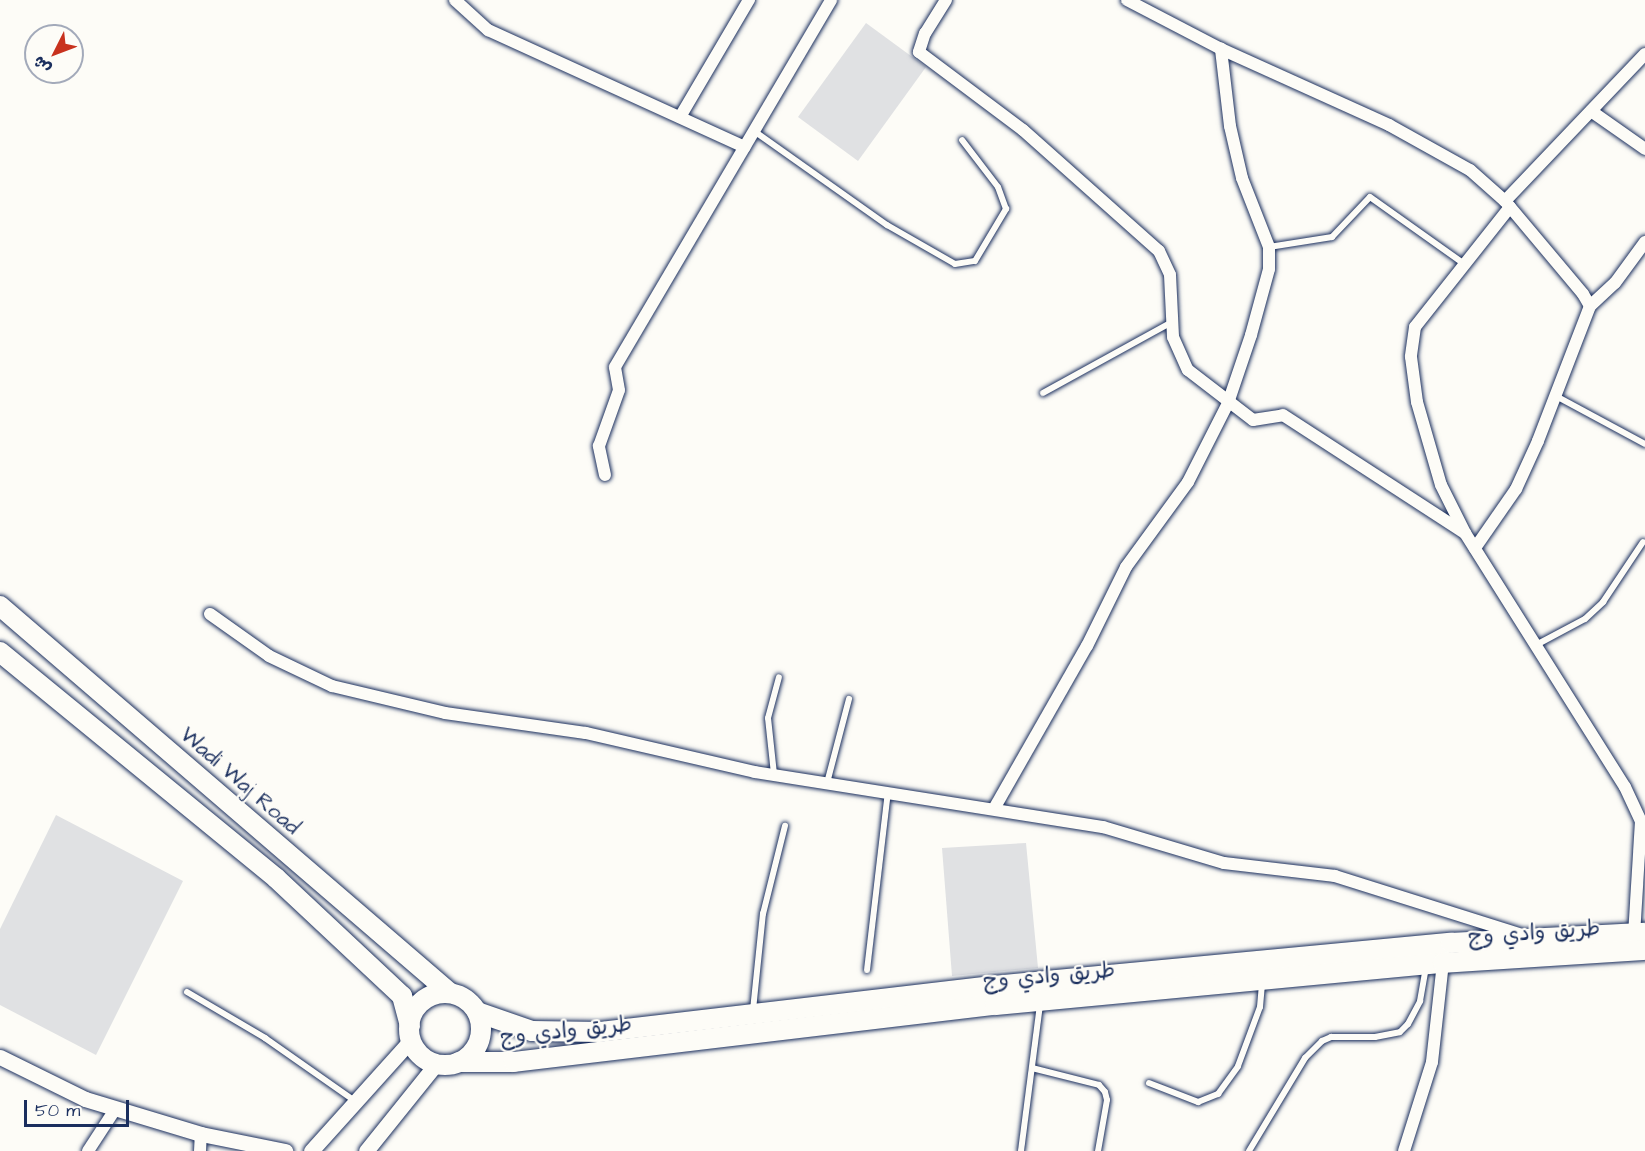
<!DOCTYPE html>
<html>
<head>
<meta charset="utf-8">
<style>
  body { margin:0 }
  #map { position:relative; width:1645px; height:1151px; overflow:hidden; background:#fdfcf7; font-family:"Architects Daughter","Playpen Sans Arabic",sans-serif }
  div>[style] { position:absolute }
  .green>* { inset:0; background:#e0e1e3 }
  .roads { filter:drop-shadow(0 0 2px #1b2f5e) drop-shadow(0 0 2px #1b2f5e) }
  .service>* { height:6px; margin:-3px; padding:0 3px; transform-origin:3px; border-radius:3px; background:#fdfcf7 }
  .minor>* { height:12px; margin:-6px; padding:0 6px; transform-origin:6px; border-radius:6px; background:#fdfcf7 }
  .tertiary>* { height:15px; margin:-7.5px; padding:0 7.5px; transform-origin:7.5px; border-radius:7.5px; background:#fdfcf7 }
  .primary>* { height:20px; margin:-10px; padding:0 10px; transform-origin:10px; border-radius:10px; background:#fdfcf7 }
  .primary>.ring { margin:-10px; padding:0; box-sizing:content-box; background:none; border:20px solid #fdfcf7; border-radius:50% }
  span { translate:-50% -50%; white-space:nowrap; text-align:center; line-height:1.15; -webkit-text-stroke:4.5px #fdfcf7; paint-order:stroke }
  .street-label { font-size:22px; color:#1b2f5e }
  .north { position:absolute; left:24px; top:24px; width:60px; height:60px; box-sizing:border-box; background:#fdfcf7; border:2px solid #a3aaba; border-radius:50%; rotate:228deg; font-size:16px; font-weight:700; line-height:24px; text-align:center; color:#1b2f5e }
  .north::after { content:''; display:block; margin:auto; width:21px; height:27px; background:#c8321e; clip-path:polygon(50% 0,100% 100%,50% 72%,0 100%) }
  .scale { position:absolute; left:24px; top:1100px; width:105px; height:27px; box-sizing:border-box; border:3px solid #1b2f5e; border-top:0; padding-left:8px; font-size:18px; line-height:21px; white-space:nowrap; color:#1b2f5e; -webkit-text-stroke:4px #fdfcf7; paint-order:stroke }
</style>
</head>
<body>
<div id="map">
  <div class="green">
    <div style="clip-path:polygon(866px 23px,926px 67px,858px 161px,798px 117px)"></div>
    <div style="clip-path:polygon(56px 815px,183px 881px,96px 1055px,0 1005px,0 929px)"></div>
    <div style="clip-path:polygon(1026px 843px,1038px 968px,952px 976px,942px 848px)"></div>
  </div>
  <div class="roads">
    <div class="service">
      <div style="left:754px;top:131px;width:163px;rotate:35.3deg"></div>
      <div style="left:887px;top:225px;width:78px;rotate:29.8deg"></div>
      <div style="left:955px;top:264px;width:20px;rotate:-9deg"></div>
      <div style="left:975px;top:261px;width:61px;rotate:-59.2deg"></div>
      <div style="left:1006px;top:209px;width:23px;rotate:-110deg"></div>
      <div style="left:998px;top:187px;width:59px;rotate:-127.5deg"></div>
      <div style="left:1269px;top:247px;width:64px;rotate:-9deg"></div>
      <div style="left:1332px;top:237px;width:55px;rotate:-46.5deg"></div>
      <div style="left:1370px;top:197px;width:114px;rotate:35.4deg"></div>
      <div style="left:1043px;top:393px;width:147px;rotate:-28.8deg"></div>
      <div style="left:1556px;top:396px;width:101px;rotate:28.3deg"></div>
      <div style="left:1536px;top:645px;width:55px;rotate:-28deg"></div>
      <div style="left:1585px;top:619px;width:25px;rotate:-43deg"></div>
      <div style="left:1603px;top:602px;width:72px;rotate:-56.3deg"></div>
      <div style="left:774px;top:774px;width:56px;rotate:-96.1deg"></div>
      <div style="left:768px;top:718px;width:42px;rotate:-75deg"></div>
      <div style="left:827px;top:783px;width:87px;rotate:-75.3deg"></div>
      <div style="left:867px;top:970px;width:179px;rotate:-83.3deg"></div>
      <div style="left:187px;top:992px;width:91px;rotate:30.5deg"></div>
      <div style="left:265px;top:1038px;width:110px;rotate:35deg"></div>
      <div style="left:753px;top:1010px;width:97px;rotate:-84.1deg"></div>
      <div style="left:763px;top:914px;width:91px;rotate:-76deg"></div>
      <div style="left:1032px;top:1068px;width:69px;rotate:14.2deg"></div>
      <div style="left:1099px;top:1085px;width:9px;rotate:49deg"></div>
      <div style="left:1105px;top:1092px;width:8px;rotate:76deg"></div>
      <div style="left:1107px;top:1100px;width:52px;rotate:100deg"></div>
      <div style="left:1149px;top:1083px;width:53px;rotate:21.2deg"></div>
      <div style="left:1198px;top:1102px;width:22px;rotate:-22deg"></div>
      <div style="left:1218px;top:1094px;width:34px;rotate:-54deg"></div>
      <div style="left:1238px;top:1066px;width:63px;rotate:-69.6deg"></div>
      <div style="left:1260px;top:1007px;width:23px;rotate:-85deg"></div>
      <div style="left:1021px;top:1151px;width:148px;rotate:-82.6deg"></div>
      <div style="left:1249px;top:1151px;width:109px;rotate:-58.9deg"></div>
      <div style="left:1305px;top:1058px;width:24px;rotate:-45deg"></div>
      <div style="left:1322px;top:1041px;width:10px;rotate:-24deg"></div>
      <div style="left:1331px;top:1037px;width:44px"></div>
      <div style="left:1375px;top:1037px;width:25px;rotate:-11deg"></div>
      <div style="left:1400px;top:1032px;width:11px;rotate:-45deg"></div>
      <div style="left:1408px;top:1024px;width:26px;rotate:-62deg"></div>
      <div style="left:1420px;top:1001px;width:34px;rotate:-80deg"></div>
    </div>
    <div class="minor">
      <div style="left:455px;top:0;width:45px;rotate:42.3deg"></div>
      <div style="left:488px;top:30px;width:282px;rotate:24.5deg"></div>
      <div style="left:946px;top:0;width:39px;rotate:122deg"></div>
      <div style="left:925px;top:33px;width:20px;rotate:108deg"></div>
      <div style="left:919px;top:52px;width:130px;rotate:36.9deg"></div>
      <div style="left:1023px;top:130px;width:182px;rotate:41.7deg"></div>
      <div style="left:1159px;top:251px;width:26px;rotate:65deg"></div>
      <div style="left:1170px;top:275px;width:62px;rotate:87.2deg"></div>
      <div style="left:1173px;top:337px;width:36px;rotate:66deg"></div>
      <div style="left:1188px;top:370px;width:82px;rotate:37.6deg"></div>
      <div style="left:1253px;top:420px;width:30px;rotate:-9deg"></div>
      <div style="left:1283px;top:415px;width:217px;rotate:33deg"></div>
      <div style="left:1127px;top:0;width:106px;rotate:27.5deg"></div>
      <div style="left:1221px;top:49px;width:184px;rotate:24.3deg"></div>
      <div style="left:1389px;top:125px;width:93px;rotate:29.1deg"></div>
      <div style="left:1470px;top:170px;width:47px;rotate:41.5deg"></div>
      <div style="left:1505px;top:201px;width:121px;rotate:50deg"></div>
      <div style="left:1583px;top:294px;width:14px;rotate:60deg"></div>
      <div style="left:1590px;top:306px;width:145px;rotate:111.1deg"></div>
      <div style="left:1538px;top:441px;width:53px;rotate:114.6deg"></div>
      <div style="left:1516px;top:489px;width:72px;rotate:124.8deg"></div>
      <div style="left:1591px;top:111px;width:66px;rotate:35.1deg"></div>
      <div style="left:680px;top:117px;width:136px;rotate:-59.5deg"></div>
      <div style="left:1505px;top:201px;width:203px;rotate:-46.4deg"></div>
      <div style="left:1510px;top:207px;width:153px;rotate:128.4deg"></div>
      <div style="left:1415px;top:327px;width:30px;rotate:98deg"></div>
      <div style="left:1411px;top:357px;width:45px;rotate:82.4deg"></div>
      <div style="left:1417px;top:402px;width:86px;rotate:73.9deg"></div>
      <div style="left:1441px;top:485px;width:54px;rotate:63.4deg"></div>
      <div style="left:1465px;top:533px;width:300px;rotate:57.8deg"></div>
      <div style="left:1625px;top:787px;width:38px;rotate:65deg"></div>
      <div style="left:1641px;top:821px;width:113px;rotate:93.5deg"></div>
      <div style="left:1590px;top:306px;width:34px;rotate:-43deg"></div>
      <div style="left:1615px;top:283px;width:51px;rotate:-53.8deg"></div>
      <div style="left:605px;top:475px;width:30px;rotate:-102deg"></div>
      <div style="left:599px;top:446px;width:59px;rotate:-70.3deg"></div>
      <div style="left:619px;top:390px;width:23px;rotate:-100deg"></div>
      <div style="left:615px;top:367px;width:426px;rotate:-59.5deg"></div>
      <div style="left:210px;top:614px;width:72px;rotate:35.4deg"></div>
      <div style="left:269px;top:656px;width:70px;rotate:25.5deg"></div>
      <div style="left:332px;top:686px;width:116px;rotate:13.4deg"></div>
      <div style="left:445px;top:713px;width:142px;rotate:8.1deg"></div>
      <div style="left:586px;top:733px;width:173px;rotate:13deg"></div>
      <div style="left:755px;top:772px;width:352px;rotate:9deg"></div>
      <div style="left:1103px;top:827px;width:126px;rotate:16.6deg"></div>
      <div style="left:1224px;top:863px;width:112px;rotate:6.7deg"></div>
      <div style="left:1335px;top:876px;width:196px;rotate:17.5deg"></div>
      <div style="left:995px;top:807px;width:185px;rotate:-60.3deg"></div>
      <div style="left:1087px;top:646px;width:88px;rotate:-63.7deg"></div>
      <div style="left:1126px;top:567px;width:105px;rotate:-53.9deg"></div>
      <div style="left:1188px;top:482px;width:89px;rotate:-63.1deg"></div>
      <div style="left:1228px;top:403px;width:72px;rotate:-71.3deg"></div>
      <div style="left:1251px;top:335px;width:68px;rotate:-74.7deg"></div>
      <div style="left:1269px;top:269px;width:22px;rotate:-90deg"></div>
      <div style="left:1269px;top:247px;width:74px;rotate:-111.4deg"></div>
      <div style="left:1242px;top:178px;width:53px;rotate:-103deg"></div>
      <div style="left:1230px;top:126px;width:78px;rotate:-96.7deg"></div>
      <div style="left:88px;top:1151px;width:51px;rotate:-56.9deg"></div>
      <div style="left:200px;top:1151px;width:17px;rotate:-87deg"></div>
      <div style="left:1404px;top:1151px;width:93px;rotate:-72.5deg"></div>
      <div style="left:1432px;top:1062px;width:100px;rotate:-83.7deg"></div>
    </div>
    <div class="tertiary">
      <div style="left:0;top:1057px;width:95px;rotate:26.3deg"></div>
      <div style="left:85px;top:1099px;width:121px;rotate:16.8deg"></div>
      <div style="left:201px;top:1134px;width:86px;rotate:11.4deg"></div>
      <div style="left:311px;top:1151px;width:149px;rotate:-48deg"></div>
      <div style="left:366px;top:1151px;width:112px;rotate:-51.2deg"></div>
    </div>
    <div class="primary">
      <div style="left:0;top:606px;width:592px;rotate:40.69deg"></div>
      <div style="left:0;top:652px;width:357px;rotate:39.3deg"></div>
      <div style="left:276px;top:878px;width:173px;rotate:43.1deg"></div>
      <div style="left:402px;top:996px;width:31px;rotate:75deg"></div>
      <div class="ring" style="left:409px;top:993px;width:52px;height:52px"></div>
      <div style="left:477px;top:1012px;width:58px;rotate:19.1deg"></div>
      <div style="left:532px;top:1031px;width:68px;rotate:0.8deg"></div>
      <div style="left:600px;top:1032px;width:396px;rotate:-6.7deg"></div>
      <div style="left:993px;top:986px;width:460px;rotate:-5.4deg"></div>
      <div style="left:1451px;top:943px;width:194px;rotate:-3deg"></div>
      <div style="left:459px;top:1062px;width:55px"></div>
      <div style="left:514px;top:1062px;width:484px;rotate:-6.8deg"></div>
      <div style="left:995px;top:1005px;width:450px;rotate:-5.4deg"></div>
      <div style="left:1443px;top:963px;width:202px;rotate:-3.7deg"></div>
    </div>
  </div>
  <div class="street-label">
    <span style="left:240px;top:781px;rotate:41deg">Wadi Waj Road</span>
    <span style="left:1534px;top:933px;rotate:-4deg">طريق وادي وج</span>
    <span style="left:1049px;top:976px;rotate:-5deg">طريق وادي وج</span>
    <span style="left:566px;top:1031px;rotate:-6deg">طريق وادي وج</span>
  </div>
  <div class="north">ش</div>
  <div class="scale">50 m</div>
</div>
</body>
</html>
